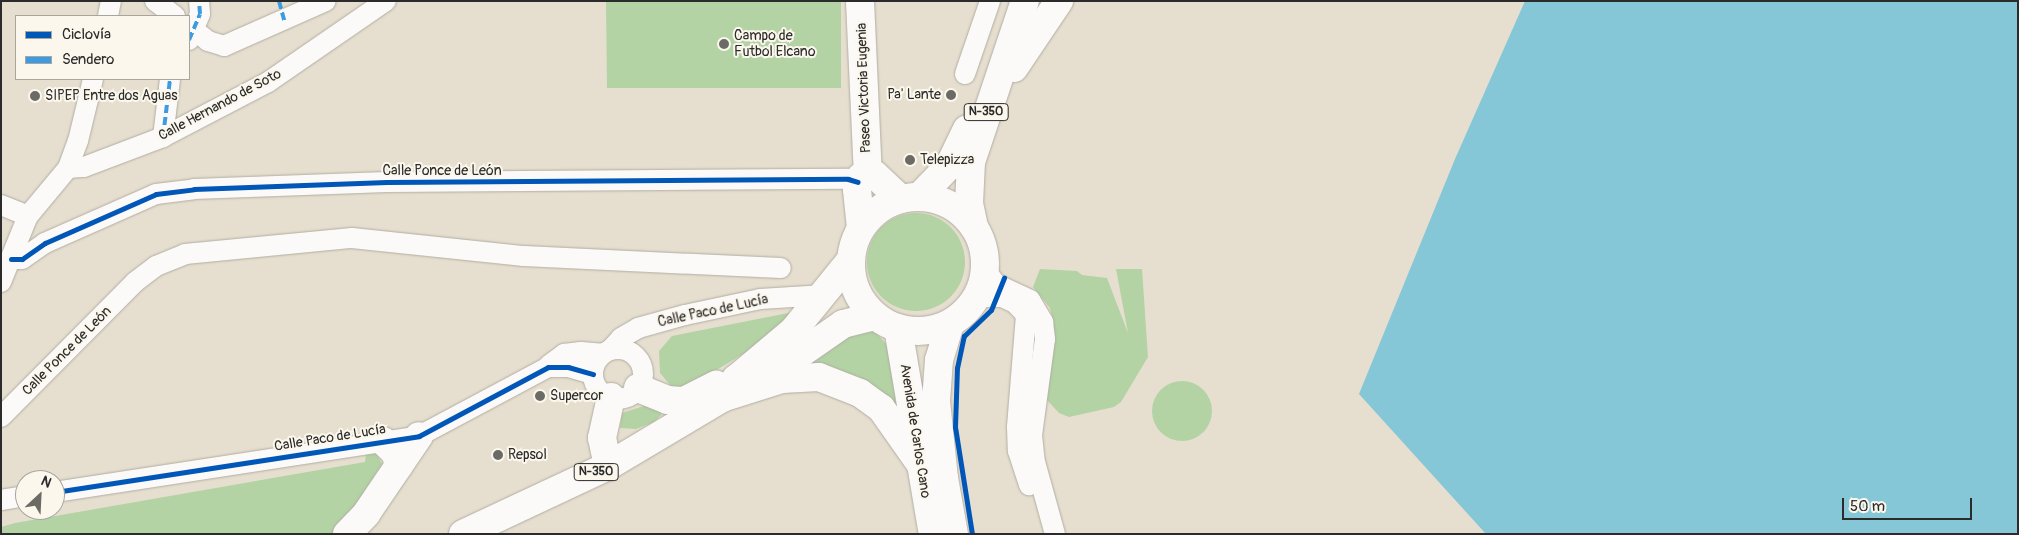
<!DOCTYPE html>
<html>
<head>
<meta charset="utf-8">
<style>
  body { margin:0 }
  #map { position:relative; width:2019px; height:535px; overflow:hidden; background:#e6dfcf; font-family:Pangolin,sans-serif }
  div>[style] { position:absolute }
  .green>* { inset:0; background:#b3d3a4 }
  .round { border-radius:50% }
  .water>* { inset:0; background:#85c6d7 }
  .roads { filter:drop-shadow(0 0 1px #b1ada3) drop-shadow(0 0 1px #b1ada3) }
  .street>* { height:20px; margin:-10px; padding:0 10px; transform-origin:10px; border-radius:10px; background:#fbfaf8 }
  .street>.ring { margin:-10px; padding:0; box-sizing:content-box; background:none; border:20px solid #fbfaf8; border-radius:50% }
  .secondary>* { height:28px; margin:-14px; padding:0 14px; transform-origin:14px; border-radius:14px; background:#fbfaf8 }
  .highway>* { height:28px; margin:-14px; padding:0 14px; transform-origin:14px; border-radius:14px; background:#fbfaf8 }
  .highway>.ring { margin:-14px; padding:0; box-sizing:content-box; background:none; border:28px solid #fbfaf8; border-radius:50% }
  .quiet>* { height:4px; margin-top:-2px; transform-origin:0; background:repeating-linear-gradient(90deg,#3d9ce1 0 8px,transparent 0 12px) }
  .cycleway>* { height:5px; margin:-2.5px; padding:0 2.5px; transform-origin:2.5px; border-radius:2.5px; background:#0057b8 }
  .dots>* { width:14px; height:14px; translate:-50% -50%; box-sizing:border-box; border:2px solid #fbf7ec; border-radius:50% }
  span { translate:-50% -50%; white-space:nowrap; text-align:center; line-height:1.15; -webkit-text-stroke:4px #fbf7ec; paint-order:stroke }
  .shield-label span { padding:1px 4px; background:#fbf7ec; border:1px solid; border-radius:4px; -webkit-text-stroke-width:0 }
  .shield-label { font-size:12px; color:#2b2b2b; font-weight:700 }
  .poi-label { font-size:14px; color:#2b2b2b }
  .left { translate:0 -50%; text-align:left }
  .right { translate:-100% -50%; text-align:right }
  .street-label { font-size:14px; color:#2b2b2b }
  .frame { position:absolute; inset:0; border:2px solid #2b2b2b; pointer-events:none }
  .legend { position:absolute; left:15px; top:15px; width:175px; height:65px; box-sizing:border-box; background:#fbf7ec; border:1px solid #a8a59f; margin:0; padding:6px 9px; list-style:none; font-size:15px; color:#2b2b2b }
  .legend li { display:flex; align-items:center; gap:10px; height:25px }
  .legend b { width:25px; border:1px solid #a8a59f }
  .north { position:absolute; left:15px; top:470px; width:50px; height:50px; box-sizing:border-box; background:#fbf7ec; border:1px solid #a8a59f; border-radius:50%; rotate:25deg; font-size:14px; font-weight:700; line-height:20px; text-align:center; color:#2b2b2b }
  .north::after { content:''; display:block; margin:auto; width:18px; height:22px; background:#6c6a64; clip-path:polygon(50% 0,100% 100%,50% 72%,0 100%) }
  .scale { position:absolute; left:1842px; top:498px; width:130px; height:22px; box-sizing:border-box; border:2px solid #2b2b2b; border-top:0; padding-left:6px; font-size:15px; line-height:18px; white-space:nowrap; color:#2b2b2b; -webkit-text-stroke:4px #fbf7ec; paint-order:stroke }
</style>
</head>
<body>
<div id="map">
  <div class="green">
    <div style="clip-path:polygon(606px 1px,841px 1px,841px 88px,607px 88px)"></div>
    <div class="round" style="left:867px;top:213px;width:98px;height:98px"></div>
    <div style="clip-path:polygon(1040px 269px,1077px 271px,1082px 275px,1107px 278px,1128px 333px,1116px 269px,1142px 269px,1148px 357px,1121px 402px,1114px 407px,1069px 417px,1059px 413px,1047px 400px,1053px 321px,1050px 308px,1033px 287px)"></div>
    <div style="clip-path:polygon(793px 312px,748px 351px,690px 386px,671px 386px,660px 373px,659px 351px,672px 336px)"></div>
    <div style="clip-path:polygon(867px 329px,876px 333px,890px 348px,901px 417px,791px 371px,820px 346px)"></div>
    <div class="round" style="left:1152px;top:381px;width:60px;height:60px"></div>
    <div style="clip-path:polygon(644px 406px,656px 408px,662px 414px,654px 422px,636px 429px,620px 428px,622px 413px)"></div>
    <div style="clip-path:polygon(366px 453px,376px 453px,382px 464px,337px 534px,1px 534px,1px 527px,15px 523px,365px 462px)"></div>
  </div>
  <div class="water">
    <div style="clip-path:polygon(1525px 1px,2018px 1px,2018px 534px,1486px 534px,1359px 394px,1455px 159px)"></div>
  </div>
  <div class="roads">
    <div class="street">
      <div style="left:155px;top:1px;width:25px;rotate:37deg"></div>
      <div style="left:108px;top:16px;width:15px;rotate:-79deg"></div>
      <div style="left:189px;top:26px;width:24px;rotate:38deg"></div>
      <div style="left:208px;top:41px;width:17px;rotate:17deg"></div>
      <div style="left:224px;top:46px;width:111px;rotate:-23.8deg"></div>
      <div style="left:189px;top:40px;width:28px;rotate:-67deg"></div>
      <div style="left:200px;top:14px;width:13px;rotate:-94deg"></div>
      <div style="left:965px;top:74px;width:77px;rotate:-71.1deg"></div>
      <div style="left:163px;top:137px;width:58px;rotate:-83.1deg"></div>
      <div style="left:68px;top:168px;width:16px;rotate:-4deg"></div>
      <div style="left:84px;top:167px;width:85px;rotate:-20.8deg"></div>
      <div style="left:163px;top:137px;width:119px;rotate:-27.6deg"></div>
      <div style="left:268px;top:82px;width:143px;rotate:-34.5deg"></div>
      <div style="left:1px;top:205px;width:29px;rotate:22deg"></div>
      <div style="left:11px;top:259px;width:11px"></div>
      <div style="left:22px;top:259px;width:28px;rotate:-35deg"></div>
      <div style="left:45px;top:243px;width:121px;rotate:-23.8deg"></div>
      <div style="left:156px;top:194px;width:38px;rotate:-7deg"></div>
      <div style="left:194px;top:189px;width:193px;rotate:-2.1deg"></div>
      <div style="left:387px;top:182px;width:461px;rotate:-0.4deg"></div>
      <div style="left:848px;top:179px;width:10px;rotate:17deg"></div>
      <div style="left:985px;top:270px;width:18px;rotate:52deg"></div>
      <div style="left:996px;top:284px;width:38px;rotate:25deg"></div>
      <div style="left:1030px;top:300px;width:26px;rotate:59deg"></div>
      <div style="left:1043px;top:322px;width:17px;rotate:83deg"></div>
      <div style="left:1045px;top:339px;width:97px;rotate:97.7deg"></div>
      <div style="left:1032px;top:435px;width:27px;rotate:84deg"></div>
      <div style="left:1035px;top:462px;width:75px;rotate:74.5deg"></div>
      <div style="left:1px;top:282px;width:71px;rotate:-67.8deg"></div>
      <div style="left:28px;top:216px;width:62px;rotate:-50.2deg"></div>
      <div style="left:68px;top:168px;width:29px;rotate:-70deg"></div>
      <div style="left:78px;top:141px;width:64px;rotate:-76.4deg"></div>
      <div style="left:977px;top:297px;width:25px"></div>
      <div style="left:1002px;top:297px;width:14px;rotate:25deg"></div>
      <div style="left:1015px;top:303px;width:16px;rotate:47deg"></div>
      <div style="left:1026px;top:315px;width:112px;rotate:94.6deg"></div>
      <div style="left:1017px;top:427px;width:24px;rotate:88deg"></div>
      <div style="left:1018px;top:451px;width:36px;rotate:72deg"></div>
      <div class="ring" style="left:593px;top:349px;width:30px;height:30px"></div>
      <div style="left:610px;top:350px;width:16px;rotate:-47deg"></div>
      <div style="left:621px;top:338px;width:20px;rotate:-30deg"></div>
      <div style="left:638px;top:328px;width:49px;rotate:-15.5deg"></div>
      <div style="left:685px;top:315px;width:77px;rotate:-12deg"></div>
      <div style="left:760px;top:299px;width:65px;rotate:-3.5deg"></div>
      <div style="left:549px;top:365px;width:19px;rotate:-36deg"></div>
      <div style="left:564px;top:354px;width:17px;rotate:-7deg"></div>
      <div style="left:581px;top:352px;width:21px;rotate:5deg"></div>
      <div style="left:1px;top:417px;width:190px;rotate:-45.2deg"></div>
      <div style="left:135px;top:282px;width:26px;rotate:-37deg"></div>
      <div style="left:156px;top:266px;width:31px;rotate:-22deg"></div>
      <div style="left:185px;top:254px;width:168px;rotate:-5.5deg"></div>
      <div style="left:352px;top:238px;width:173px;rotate:6deg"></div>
      <div style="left:524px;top:256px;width:257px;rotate:2.7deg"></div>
      <div style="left:55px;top:492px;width:368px;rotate:-8.7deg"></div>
      <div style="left:419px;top:436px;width:146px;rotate:-28.1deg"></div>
      <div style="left:548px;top:367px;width:20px"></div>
      <div style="left:568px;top:367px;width:26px;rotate:16deg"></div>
      <div style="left:1px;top:500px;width:24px;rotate:-9deg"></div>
    </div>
    <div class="secondary">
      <div style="left:860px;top:1px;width:173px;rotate:87.4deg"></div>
      <div style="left:861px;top:228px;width:39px;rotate:-96deg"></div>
      <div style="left:857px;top:189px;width:13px;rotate:-72deg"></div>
      <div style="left:861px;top:177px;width:14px;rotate:-8deg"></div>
      <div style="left:875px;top:175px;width:35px;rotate:43deg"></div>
      <div style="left:950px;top:324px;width:38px;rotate:107deg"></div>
      <div style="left:939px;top:360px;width:41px;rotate:94.2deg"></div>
      <div style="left:936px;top:401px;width:77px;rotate:84.1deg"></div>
      <div style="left:944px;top:478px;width:57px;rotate:79.9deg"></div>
      <div style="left:898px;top:328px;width:209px;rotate:80.4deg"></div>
    </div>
    <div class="highway">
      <div style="left:1014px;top:68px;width:81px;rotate:-56.1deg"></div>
      <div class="ring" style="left:851px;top:197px;width:106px;height:106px"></div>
      <div style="left:919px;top:197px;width:43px;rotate:-45.9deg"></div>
      <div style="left:949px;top:166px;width:41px;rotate:-64.1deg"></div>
      <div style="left:974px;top:227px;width:24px;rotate:-102deg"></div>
      <div style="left:969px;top:204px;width:42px;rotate:-87.3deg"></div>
      <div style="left:971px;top:162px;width:170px;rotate:-71.5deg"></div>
      <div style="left:761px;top:381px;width:100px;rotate:-34.8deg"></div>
      <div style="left:843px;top:324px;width:33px;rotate:-14deg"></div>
      <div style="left:638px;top:388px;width:32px;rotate:22deg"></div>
      <div style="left:668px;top:400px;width:16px;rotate:4deg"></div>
      <div style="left:684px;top:401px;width:36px;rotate:-27deg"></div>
      <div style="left:722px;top:398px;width:24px;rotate:-54deg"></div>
      <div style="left:736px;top:379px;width:75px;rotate:-40.1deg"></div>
      <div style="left:793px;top:331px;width:92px;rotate:-50.8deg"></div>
      <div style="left:383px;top:441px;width:16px;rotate:43deg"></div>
      <div style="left:395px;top:452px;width:14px;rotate:73deg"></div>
      <div style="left:608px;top:466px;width:29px;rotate:-102deg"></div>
      <div style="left:602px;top:438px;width:42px;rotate:-77.6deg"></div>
      <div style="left:347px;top:534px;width:28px;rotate:-46deg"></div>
      <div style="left:366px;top:514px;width:94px;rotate:-55.8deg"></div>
      <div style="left:463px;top:534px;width:160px;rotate:-25.1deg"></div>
      <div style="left:608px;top:466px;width:133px;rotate:-30.8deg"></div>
      <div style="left:722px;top:398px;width:63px;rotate:-17.6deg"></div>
      <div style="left:782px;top:379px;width:37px;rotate:-3deg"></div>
      <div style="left:819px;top:377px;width:44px;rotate:21.3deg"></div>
      <div style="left:860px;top:393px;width:26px;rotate:36deg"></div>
      <div style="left:881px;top:408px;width:66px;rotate:54.9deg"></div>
    </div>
  </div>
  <div class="quiet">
    <div style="left:279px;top:1px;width:20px;rotate:75deg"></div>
    <div style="left:189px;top:40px;width:28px;rotate:-67deg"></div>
    <div style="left:200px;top:14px;width:13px;rotate:-94deg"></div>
    <div style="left:163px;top:137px;width:58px;rotate:-83.1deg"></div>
  </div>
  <div class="cycleway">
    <div style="left:11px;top:259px;width:11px"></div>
    <div style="left:22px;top:259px;width:28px;rotate:-35deg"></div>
    <div style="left:45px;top:243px;width:121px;rotate:-23.8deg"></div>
    <div style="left:156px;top:194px;width:38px;rotate:-7deg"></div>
    <div style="left:194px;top:189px;width:193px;rotate:-2.1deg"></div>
    <div style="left:387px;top:182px;width:461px;rotate:-0.4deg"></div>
    <div style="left:848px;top:179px;width:10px;rotate:17deg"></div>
    <div style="left:55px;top:492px;width:368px;rotate:-8.7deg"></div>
    <div style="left:419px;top:436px;width:146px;rotate:-28.1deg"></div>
    <div style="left:548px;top:367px;width:20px"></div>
    <div style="left:568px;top:367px;width:26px;rotate:16deg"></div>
    <div style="left:972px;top:534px;width:108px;rotate:-99deg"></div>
    <div style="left:955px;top:427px;width:59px;rotate:-88.1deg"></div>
    <div style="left:957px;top:368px;width:33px;rotate:-78deg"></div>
    <div style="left:964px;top:336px;width:37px;rotate:-44deg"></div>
    <div style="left:991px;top:310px;width:35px;rotate:-68deg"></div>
  </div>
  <div class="dots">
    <div style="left:724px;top:44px;background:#6c6a64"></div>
    <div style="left:951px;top:95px;background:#6c6a64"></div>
    <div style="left:35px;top:96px;background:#6c6a64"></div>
    <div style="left:910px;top:160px;background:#6c6a64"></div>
    <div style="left:540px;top:396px;background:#6c6a64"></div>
    <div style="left:498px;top:455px;background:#6c6a64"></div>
  </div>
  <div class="shield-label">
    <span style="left:986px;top:112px">N-350</span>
    <span style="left:596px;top:472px">N-350</span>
  </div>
  <div class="poi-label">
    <span class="left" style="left:734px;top:44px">Campo de<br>Futbol Elcano</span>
    <span class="right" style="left:941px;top:95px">Pa' Lante</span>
    <span class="left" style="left:45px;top:96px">SIPEP Entre dos Aguas</span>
    <span class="left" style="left:920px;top:160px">Telepizza</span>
    <span class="left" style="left:550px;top:396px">Supercor</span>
    <span class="left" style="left:508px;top:455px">Repsol</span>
  </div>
  <div class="street-label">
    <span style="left:864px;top:88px;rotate:-92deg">Paseo Victoria Eugenia</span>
    <span style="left:220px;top:105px;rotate:-28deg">Calle Hernando de Soto</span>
    <span style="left:442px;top:171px">Calle Ponce de León</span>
    <span style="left:713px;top:311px;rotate:-12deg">Calle Paco de Lucía</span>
    <span style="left:67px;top:351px;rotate:-45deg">Calle Ponce de León</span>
    <span style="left:915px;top:431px;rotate:81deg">Avenida de Carlos Cano</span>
    <span style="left:330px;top:438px;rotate:-9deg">Calle Paco de Lucía</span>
  </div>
  <div class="frame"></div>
  <ul class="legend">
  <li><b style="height:6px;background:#0057b8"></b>Ciclovía</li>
  <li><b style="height:6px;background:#3d9ce1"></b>Sendero</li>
  </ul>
  <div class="north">N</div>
  <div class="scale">50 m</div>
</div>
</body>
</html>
